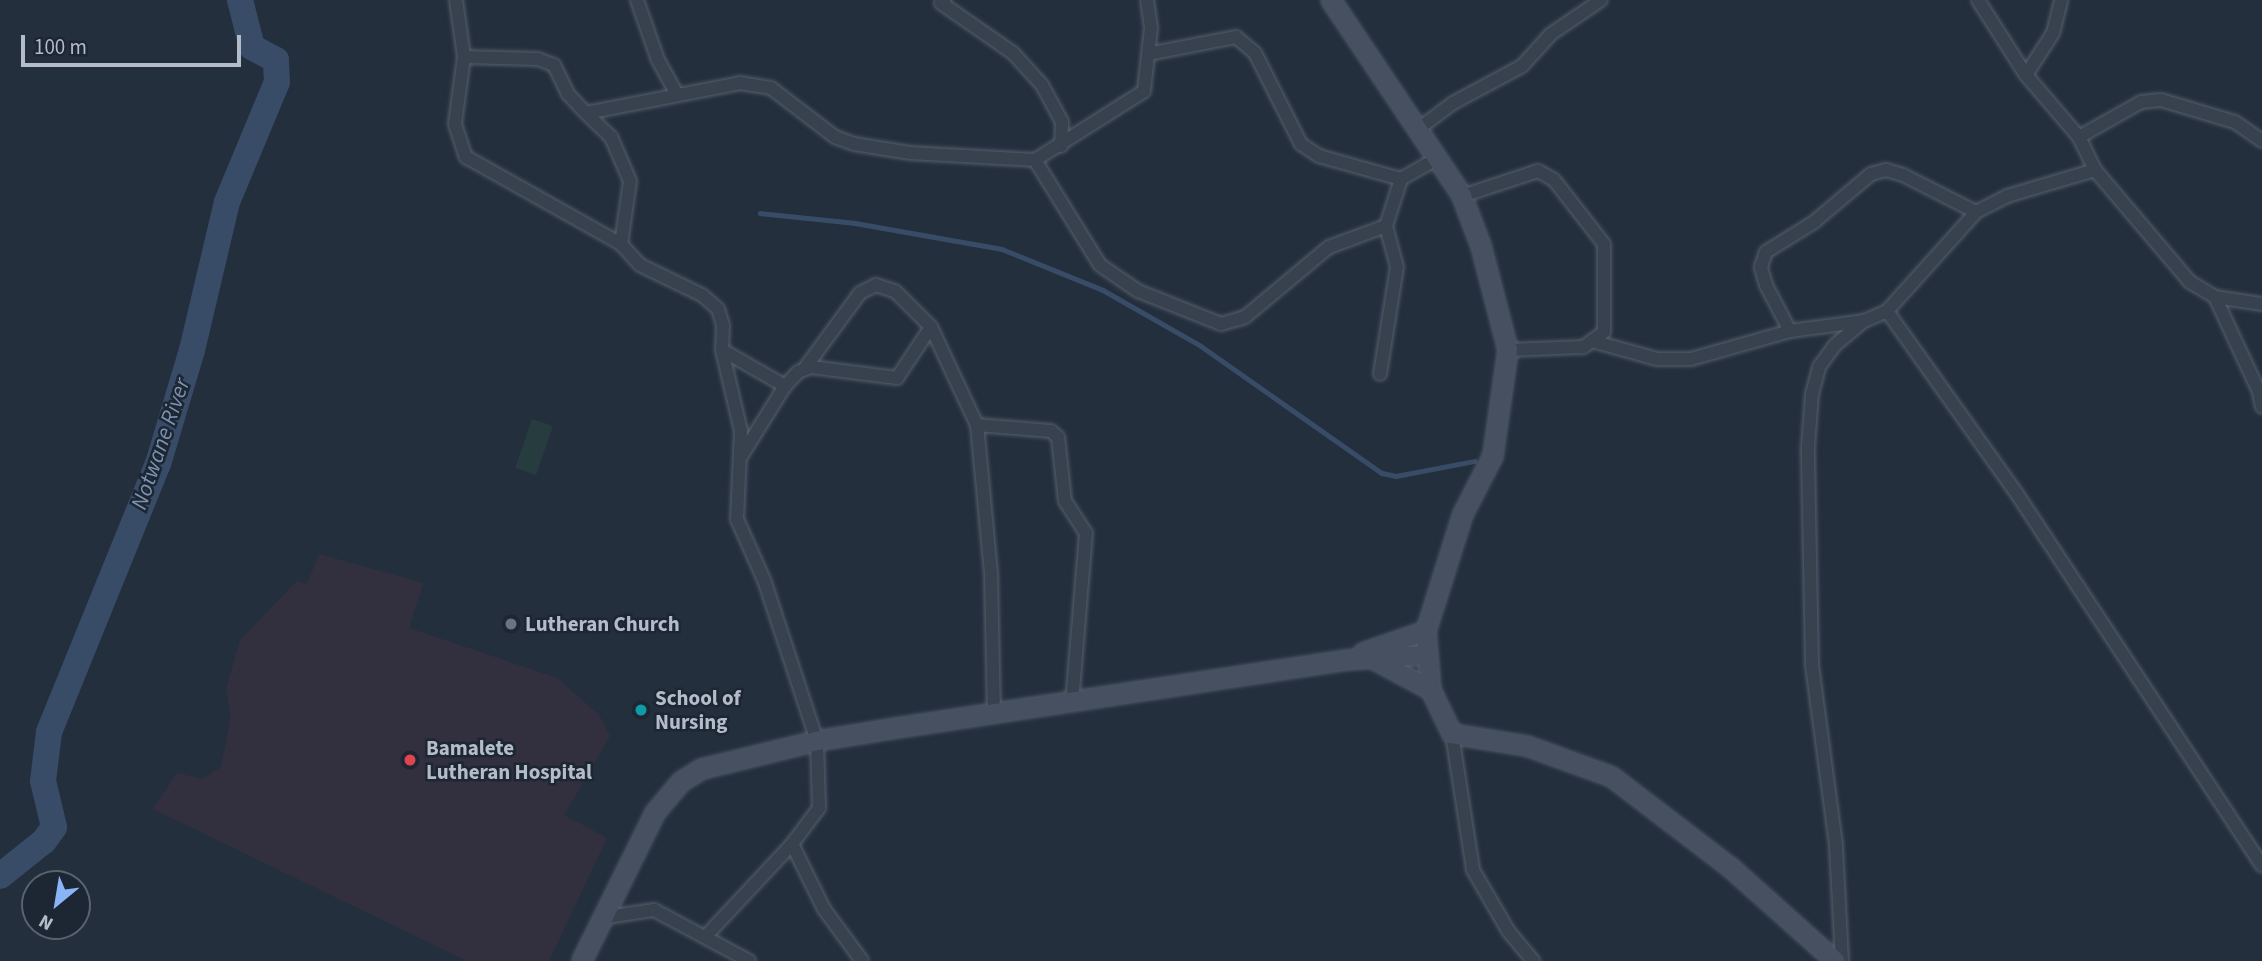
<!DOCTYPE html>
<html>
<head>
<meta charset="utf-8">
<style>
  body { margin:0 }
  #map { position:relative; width:2262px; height:961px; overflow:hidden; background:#242f3e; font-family:"Source Sans 3",sans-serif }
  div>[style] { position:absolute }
  .medical>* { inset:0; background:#32303f }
  .green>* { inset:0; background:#263c3f }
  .stream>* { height:4.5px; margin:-2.25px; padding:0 2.25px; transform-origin:2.25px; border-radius:2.25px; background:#394c67 }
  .river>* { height:26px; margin:-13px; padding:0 13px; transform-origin:13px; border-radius:13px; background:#394c67 }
  .roads { filter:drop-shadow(0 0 2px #565f6c) drop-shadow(0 0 2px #565f6c) }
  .street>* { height:12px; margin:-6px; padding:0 6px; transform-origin:6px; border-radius:6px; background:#38414e }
  .secondary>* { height:18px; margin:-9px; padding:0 9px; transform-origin:9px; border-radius:9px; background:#465061 }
  .dots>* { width:19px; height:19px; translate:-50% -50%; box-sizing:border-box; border:4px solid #1d2633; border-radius:50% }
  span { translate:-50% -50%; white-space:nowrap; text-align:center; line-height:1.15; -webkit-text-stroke:5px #1d2633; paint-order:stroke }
  .poi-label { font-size:21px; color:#b4bcc9; font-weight:700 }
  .left { translate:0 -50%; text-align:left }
  .water-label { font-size:23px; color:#7c92b1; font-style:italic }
  .north { position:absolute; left:21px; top:870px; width:70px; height:70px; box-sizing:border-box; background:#1d2633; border:2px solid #59626f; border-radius:50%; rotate:210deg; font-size:19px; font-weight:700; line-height:28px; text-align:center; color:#b4bcc9 }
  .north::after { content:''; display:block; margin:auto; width:24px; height:32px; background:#8ab4f8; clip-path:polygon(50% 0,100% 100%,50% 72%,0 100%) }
  .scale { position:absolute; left:21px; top:35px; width:220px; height:32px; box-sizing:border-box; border:4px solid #b4bcc9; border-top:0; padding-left:9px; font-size:21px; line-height:24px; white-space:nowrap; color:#b4bcc9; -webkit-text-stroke:5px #1d2633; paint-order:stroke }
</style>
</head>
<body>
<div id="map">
  <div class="medical">
    <div style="clip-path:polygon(319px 554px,423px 583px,409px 628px,557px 678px,599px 715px,610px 736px,564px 815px,607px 838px,549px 961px,467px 961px,153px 809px,177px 773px,202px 779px,221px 767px,231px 716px,226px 689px,240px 640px,297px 581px,307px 584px)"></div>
  </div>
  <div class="green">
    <div style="clip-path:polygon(532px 419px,553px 426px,536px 475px,515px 468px)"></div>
  </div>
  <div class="stream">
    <div style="left:760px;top:213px;width:96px;rotate:6deg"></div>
    <div style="left:855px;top:223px;width:149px;rotate:10deg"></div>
    <div style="left:1002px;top:249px;width:109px;rotate:22.1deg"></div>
    <div style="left:1103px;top:290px;width:113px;rotate:29.7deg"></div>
    <div style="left:1201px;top:346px;width:221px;rotate:35.1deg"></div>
    <div style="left:1382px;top:473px;width:14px;rotate:12deg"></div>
    <div style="left:1396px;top:476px;width:80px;rotate:-10.8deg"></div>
  </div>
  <div class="river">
    <div style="left:0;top:876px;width:56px;rotate:-38.5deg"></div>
    <div style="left:44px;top:841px;width:17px;rotate:-54deg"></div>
    <div style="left:54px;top:827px;width:47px;rotate:-103.4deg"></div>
    <div style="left:43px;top:781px;width:49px;rotate:-83deg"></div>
    <div style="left:49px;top:732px;width:289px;rotate:-67.9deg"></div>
    <div style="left:158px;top:464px;width:119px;rotate:-73.4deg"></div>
    <div style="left:192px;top:350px;width:152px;rotate:-76.7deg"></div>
    <div style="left:227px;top:202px;width:130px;rotate:-67.4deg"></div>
    <div style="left:277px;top:82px;width:22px;rotate:-93deg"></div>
    <div style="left:276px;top:60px;width:27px;rotate:-152deg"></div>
    <div style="left:252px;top:47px;width:49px;rotate:-104.3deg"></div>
  </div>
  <div class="roads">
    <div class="street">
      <div style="left:456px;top:0;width:58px;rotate:82deg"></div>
      <div style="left:464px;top:57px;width:68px;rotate:97.7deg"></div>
      <div style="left:455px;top:124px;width:35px;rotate:72deg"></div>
      <div style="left:466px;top:157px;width:178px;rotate:29.3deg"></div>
      <div style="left:621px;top:244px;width:28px;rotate:48deg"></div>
      <div style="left:640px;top:265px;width:69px;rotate:25.8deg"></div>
      <div style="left:702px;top:295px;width:21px;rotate:41deg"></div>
      <div style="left:718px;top:309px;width:17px;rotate:73deg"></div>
      <div style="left:723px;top:325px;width:25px;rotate:92deg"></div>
      <div style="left:722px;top:350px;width:73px;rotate:29.7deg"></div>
      <div style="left:785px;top:386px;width:19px;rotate:-47deg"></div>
      <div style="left:798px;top:372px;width:14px;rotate:-21deg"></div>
      <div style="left:811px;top:367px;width:87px;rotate:7.3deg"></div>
      <div style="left:897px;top:378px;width:61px;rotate:-56.3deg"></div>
      <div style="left:637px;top:0;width:64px;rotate:70.7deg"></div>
      <div style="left:658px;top:60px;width:37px;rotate:61deg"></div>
      <div style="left:944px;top:0;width:4px;rotate:135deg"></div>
      <div style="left:941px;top:3px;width:88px;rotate:34.8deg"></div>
      <div style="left:1013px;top:53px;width:43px;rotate:47.8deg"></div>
      <div style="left:1042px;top:85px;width:42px;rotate:61.6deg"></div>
      <div style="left:1062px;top:122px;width:24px;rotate:92deg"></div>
      <div style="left:1978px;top:0;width:89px;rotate:57.4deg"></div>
      <div style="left:2026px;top:75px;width:82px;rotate:49.5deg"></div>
      <div style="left:2079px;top:137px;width:37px;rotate:64deg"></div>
      <div style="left:2095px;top:170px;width:147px;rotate:49.7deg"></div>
      <div style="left:2190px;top:282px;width:29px;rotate:31deg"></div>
      <div style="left:2215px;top:297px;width:48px;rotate:8.5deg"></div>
      <div style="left:1148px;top:54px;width:90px;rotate:-10.9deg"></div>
      <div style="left:1236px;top:37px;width:25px;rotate:40deg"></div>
      <div style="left:1255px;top:53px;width:102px;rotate:63.2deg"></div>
      <div style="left:1301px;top:144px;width:22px;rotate:34deg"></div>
      <div style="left:1319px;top:156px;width:85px;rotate:15.7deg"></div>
      <div style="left:1401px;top:179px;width:40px;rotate:-29.7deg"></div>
      <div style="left:464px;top:57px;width:74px;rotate:1.5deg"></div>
      <div style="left:538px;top:59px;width:17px;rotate:21deg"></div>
      <div style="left:554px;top:65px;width:32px;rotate:64deg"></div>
      <div style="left:568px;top:94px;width:26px;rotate:47deg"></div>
      <div style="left:586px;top:113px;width:157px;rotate:-11deg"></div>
      <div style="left:740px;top:83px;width:31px;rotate:9deg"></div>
      <div style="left:771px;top:88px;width:81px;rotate:37.4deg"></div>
      <div style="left:835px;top:137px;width:20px;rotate:20deg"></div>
      <div style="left:854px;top:144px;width:57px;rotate:9.1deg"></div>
      <div style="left:910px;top:153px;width:125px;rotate:3.2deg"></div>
      <div style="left:1035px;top:160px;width:129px;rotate:-32.3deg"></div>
      <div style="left:1144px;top:91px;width:63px;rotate:-83.7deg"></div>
      <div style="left:1151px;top:28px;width:28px;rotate:-98deg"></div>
      <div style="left:2026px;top:75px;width:50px;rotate:-57.3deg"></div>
      <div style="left:2053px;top:33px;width:34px;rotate:-76deg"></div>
      <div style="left:586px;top:113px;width:35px;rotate:44deg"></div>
      <div style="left:611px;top:137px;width:48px;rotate:66.6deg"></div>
      <div style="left:630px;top:181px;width:64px;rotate:98.1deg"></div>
      <div style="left:1417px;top:130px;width:45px;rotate:-36.9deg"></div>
      <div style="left:1453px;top:103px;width:78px;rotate:-28.2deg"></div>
      <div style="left:1522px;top:66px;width:43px;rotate:-47.8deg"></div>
      <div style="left:1551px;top:34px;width:60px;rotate:-34.2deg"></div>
      <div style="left:2079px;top:137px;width:71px;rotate:-29.4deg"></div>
      <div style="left:2141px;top:102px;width:20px;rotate:-6deg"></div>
      <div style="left:2161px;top:100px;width:77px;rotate:16.6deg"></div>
      <div style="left:2235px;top:122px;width:33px;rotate:35deg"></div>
      <div style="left:1035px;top:160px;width:123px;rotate:58.2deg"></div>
      <div style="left:1100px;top:265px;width:46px;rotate:34.4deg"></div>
      <div style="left:1138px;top:291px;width:89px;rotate:21.7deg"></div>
      <div style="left:1221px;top:324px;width:25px;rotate:-16deg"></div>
      <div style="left:1245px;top:317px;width:109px;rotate:-39.8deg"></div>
      <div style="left:1329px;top:247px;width:61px;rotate:-20.2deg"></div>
      <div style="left:1386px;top:226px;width:49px;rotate:-72.3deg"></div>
      <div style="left:1462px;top:196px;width:80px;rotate:-18.2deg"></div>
      <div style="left:1538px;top:171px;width:18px;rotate:29deg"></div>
      <div style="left:1554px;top:180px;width:81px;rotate:52deg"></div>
      <div style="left:1604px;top:244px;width:88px;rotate:90deg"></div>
      <div style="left:1604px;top:332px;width:26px;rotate:144deg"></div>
      <div style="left:1583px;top:347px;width:75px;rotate:177.7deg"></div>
      <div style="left:2215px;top:297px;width:105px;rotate:65.1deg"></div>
      <div style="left:2259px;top:392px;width:15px;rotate:79deg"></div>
      <div style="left:1887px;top:311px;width:224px;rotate:54.6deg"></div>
      <div style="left:2017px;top:494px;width:445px;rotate:56.6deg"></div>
      <div style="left:1790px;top:331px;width:52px;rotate:-117.6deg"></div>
      <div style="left:1766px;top:285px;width:19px;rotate:-106deg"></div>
      <div style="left:1761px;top:267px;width:16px;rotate:-72deg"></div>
      <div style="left:1766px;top:252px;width:57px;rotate:-32deg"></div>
      <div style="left:1814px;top:222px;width:75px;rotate:-40.1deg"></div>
      <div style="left:1871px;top:174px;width:16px;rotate:-15deg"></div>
      <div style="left:1886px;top:170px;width:18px;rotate:16deg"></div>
      <div style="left:1903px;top:175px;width:82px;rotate:26.9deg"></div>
      <div style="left:1592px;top:341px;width:67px;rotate:15.5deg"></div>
      <div style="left:1657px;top:359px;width:34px"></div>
      <div style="left:1691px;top:359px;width:103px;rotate:-15.8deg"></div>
      <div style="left:1790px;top:331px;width:75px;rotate:-7.7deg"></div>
      <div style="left:1864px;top:321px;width:25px;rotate:-23deg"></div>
      <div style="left:1887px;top:311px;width:133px;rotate:-48deg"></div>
      <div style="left:1976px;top:212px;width:35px;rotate:-27deg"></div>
      <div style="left:2007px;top:196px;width:92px;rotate:-16.5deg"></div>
      <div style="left:805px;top:368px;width:93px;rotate:-53.7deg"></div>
      <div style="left:860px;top:293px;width:18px;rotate:-27deg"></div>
      <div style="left:876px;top:285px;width:20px;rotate:18deg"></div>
      <div style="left:895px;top:291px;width:51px;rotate:45deg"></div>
      <div style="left:931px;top:327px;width:108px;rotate:64.9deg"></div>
      <div style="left:977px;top:425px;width:149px;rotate:84.6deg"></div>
      <div style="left:991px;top:573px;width:141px;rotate:88.8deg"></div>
      <div style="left:1380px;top:374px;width:108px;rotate:-81deg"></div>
      <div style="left:1397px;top:267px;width:42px;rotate:-105deg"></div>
      <div style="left:977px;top:425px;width:74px;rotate:4.6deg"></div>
      <div style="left:1051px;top:431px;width:9px;rotate:41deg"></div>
      <div style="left:1058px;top:437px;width:64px;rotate:83.8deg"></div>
      <div style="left:1065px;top:501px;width:38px;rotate:57deg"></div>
      <div style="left:1086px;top:533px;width:171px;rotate:94.7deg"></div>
      <div style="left:742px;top:455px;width:81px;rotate:-58.1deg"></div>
      <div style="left:1452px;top:734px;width:138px;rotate:81.2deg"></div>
      <div style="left:1473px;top:870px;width:72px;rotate:59.9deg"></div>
      <div style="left:1509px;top:932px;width:38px;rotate:50deg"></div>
      <div style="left:792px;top:844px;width:72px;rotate:63.8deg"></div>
      <div style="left:824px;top:909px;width:64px;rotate:53.8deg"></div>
      <div style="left:601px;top:918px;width:54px;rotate:-8.6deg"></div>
      <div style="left:654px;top:910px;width:108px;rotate:28.2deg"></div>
      <div style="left:706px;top:936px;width:126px;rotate:-46.9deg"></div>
      <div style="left:792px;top:844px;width:45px;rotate:-53.1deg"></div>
      <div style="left:819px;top:808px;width:67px;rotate:-91.7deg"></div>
      <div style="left:817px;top:741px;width:169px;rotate:-108.2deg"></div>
      <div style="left:764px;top:580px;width:67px;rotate:-113.9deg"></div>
      <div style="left:737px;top:519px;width:88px;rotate:-87.4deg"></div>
      <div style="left:741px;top:431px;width:83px;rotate:-103.2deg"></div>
      <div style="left:1842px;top:961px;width:116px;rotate:-93deg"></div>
      <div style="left:1836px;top:845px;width:182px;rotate:-97.6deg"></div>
      <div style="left:1812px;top:665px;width:218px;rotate:-91.1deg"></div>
      <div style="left:1808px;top:447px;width:53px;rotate:-85.7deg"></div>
      <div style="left:1812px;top:394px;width:28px;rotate:-75deg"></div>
      <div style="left:1819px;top:367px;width:27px;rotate:-54deg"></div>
      <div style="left:1835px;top:345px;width:38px;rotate:-40deg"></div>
    </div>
    <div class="secondary">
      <div style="left:1331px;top:0;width:236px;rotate:56.2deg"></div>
      <div style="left:1462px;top:196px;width:53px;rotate:69.2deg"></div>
      <div style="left:1481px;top:246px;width:107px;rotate:75.4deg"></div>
      <div style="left:1508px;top:350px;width:107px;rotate:98.1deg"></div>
      <div style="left:1493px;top:456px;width:65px;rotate:117.3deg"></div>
      <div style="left:1463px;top:514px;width:123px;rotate:107.5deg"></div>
      <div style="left:1426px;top:631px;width:59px;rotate:85.2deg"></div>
      <div style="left:1431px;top:690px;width:49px;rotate:64.5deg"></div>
      <div style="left:1452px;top:734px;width:76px;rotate:9.1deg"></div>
      <div style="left:1527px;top:746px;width:90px;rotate:20deg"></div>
      <div style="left:1612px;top:777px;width:150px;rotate:37.4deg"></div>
      <div style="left:1731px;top:868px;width:140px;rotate:41.8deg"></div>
      <div style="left:1363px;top:653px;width:67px;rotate:-19.2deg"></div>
      <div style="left:1377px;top:661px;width:61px;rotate:28.2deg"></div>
      <div style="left:582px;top:961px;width:165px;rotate:-63.7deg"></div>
      <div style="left:655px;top:813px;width:40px;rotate:-50deg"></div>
      <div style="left:681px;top:782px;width:25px;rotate:-32deg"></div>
      <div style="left:702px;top:769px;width:118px;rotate:-13.7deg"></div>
      <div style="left:817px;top:741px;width:74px;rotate:-9.3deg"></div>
      <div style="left:890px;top:729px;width:461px;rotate:-8.6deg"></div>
      <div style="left:1346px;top:660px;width:80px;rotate:-3.6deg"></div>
    </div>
  </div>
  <div class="dots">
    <div style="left:511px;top:624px;background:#6b7280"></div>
    <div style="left:641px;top:710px;background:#0f9aa8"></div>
    <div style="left:410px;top:760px;background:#e0444e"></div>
  </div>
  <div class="poi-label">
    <span class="left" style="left:525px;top:624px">Lutheran Church</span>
    <span class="left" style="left:655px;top:710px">School of<br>Nursing</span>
    <span class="left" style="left:426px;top:760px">Bamalete<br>Lutheran Hospital</span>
  </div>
  <div class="water-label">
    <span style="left:161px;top:444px;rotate:-71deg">Notwane River</span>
  </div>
  <div class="north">N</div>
  <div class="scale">100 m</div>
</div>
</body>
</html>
